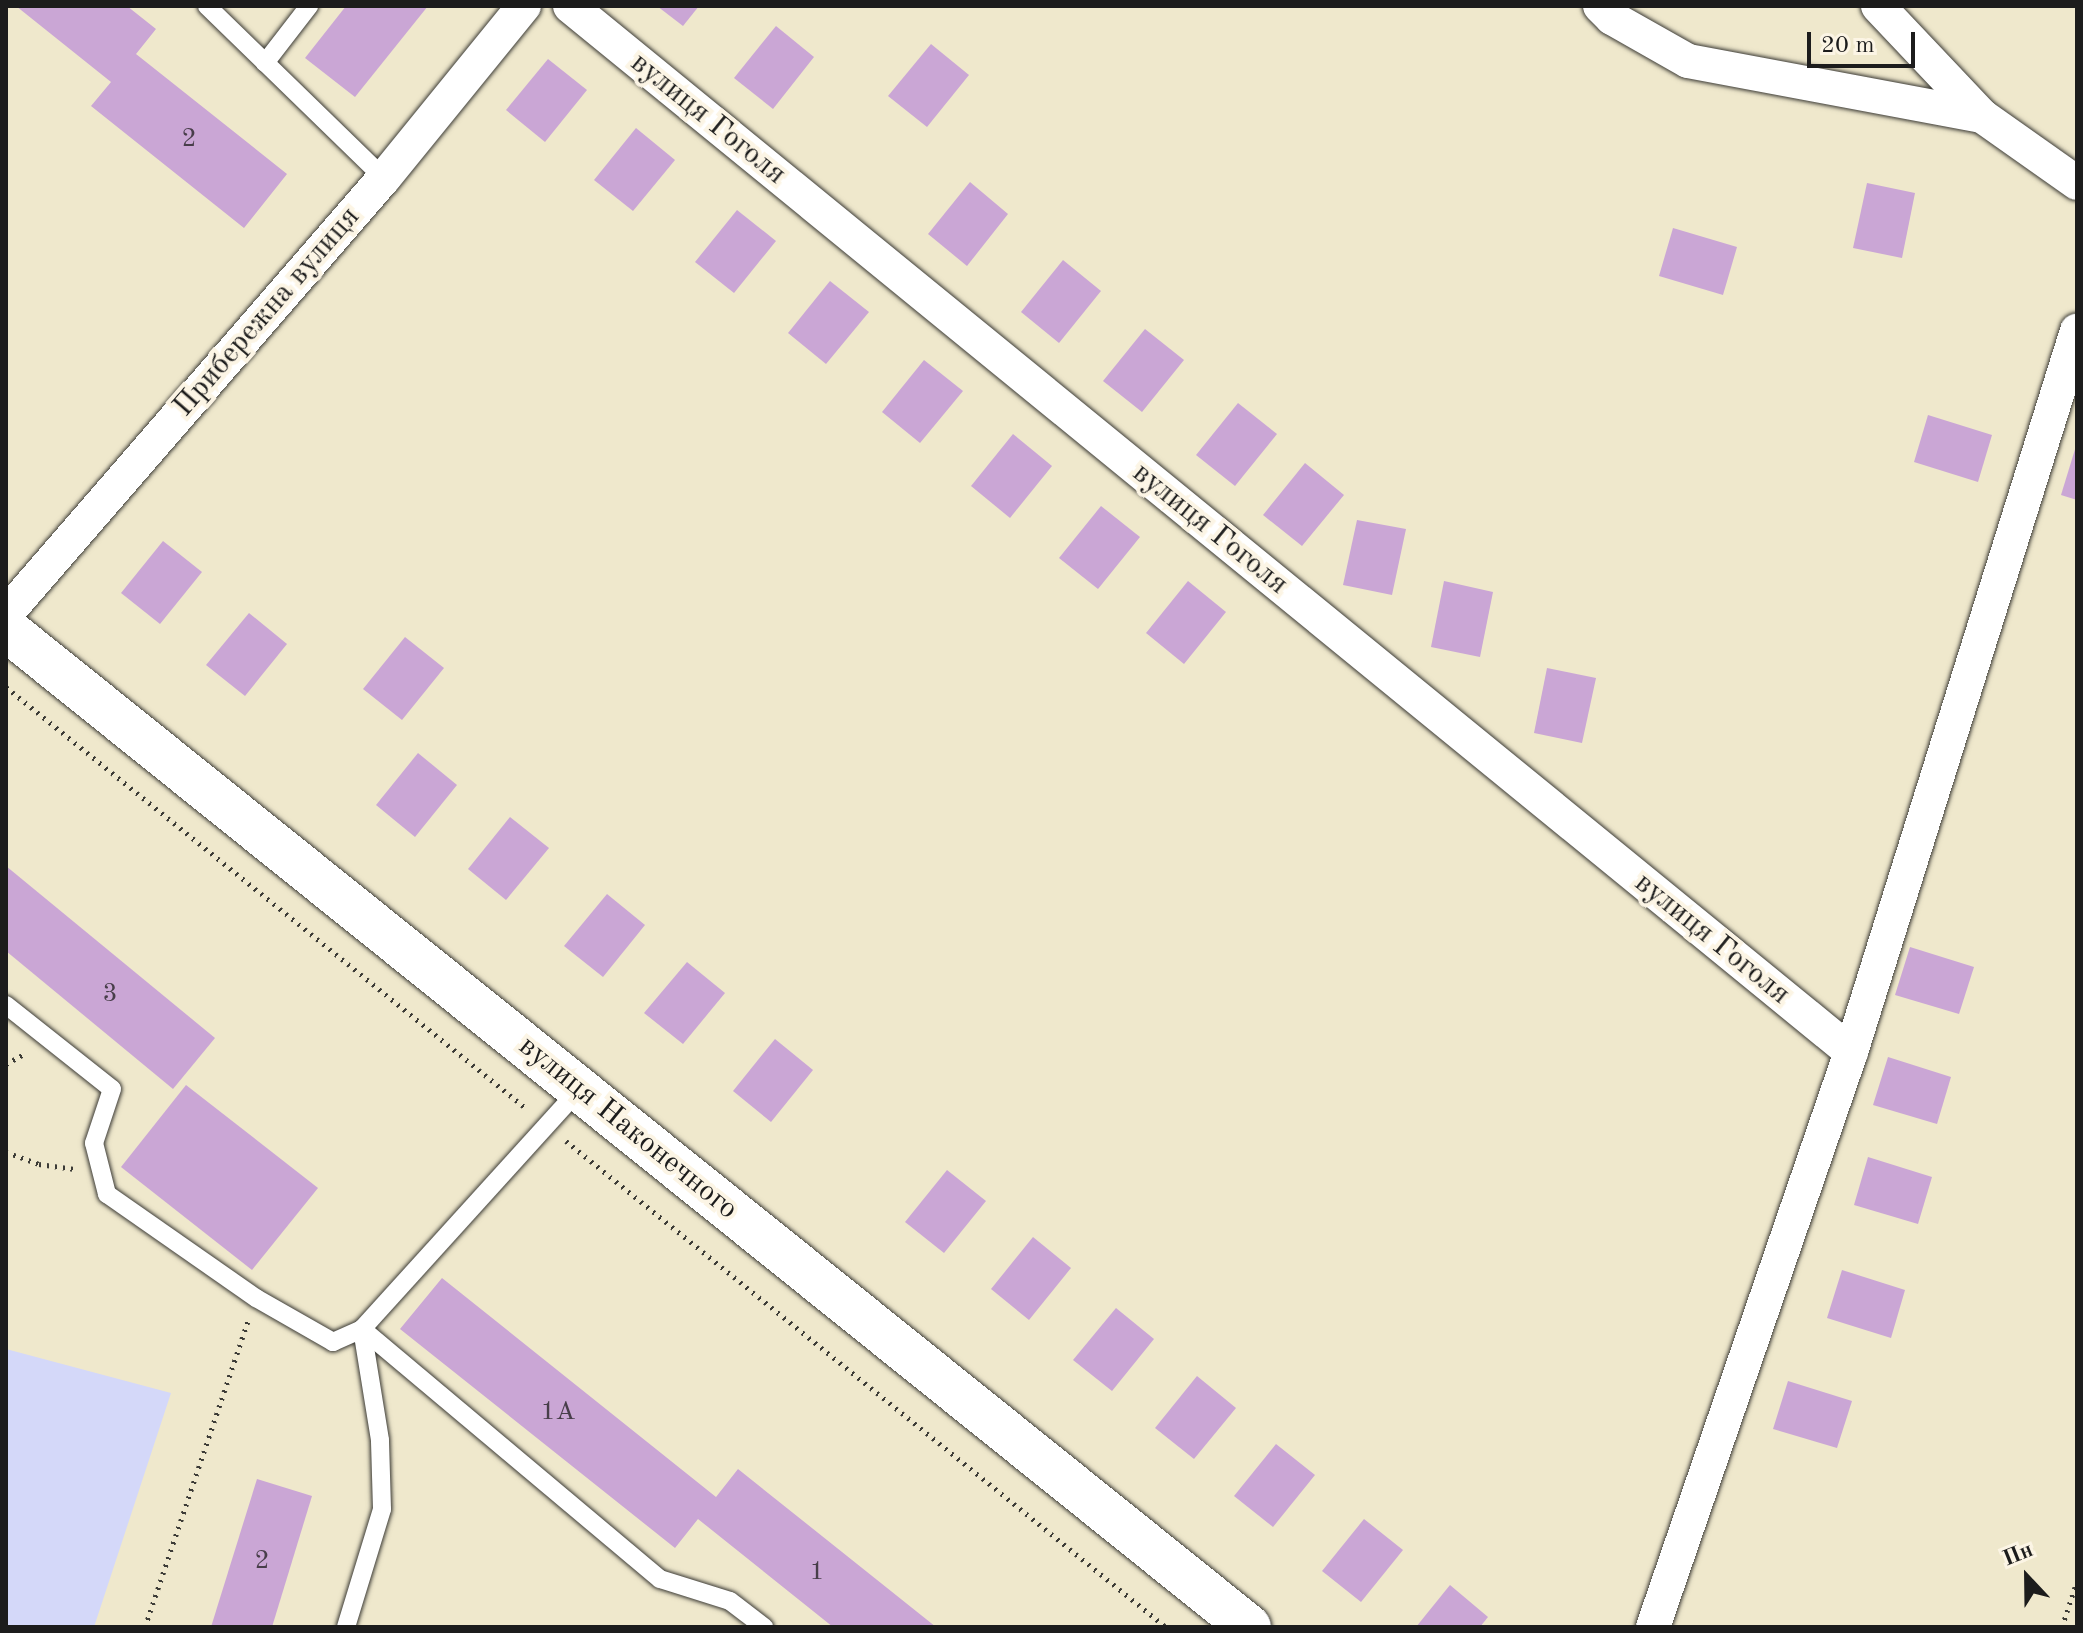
<!DOCTYPE html>
<html>
<head>
<meta charset="utf-8">
<style>
  body { margin:0 }
  #map { position:relative; width:2083px; height:1633px; overflow:hidden; background:#efe8cc; font-family:"Old Standard TT",serif }
  div>[style] { position:absolute }
  .built>* { inset:0; background:#d4d8f9 }
  .building>* { inset:0; background:#caa6d5 }
  .path>* { height:5px; margin-top:-2.5px; transform-origin:0; background:repeating-linear-gradient(90deg,#3c3b36 0 2px,transparent 0 8px) }
  .roads { filter:drop-shadow(0 0 2px #3c3b36) drop-shadow(0 0 2px #3c3b36) }
  .service>* { height:18px; margin:-9px; padding:0 9px; transform-origin:9px; border-radius:9px; background:#fff }
  .minor>* { height:34px; margin:-17px; padding:0 17px; transform-origin:17px; border-radius:17px; background:#fff }
  .tertiary>* { height:44px; margin:-22px; padding:0 22px; transform-origin:22px; border-radius:22px; background:#fff }
  span { translate:-50% -50%; white-space:nowrap; text-align:center; line-height:1.15; -webkit-text-stroke:8px #fcf5e5; paint-order:stroke }
  .number-label { font-size:26px; color:#483e4a }
  .number-label span { -webkit-text-stroke-width:0 }
  .street-label { font-size:30px; color:#1c1c1c }
  .frame { position:absolute; inset:0; border:8px solid #1c1c1c; pointer-events:none }
  .north { position:absolute; left:1987px; top:1537px; width:80px; height:80px; -webkit-text-stroke:6px #fcf5e5; paint-order:stroke; rotate:338deg; font-size:22px; font-weight:700; line-height:32px; text-align:center; color:#1c1c1c }
  .north::after { content:''; display:block; margin:auto; width:28px; height:36px; background:#1c1c1c; clip-path:polygon(50% 0,100% 100%,50% 72%,0 100%) }
  .scale { position:absolute; left:1807px; top:32px; width:108px; height:36px; box-sizing:border-box; border:4px solid #1c1c1c; border-top:0; padding-left:10px; font-size:24px; line-height:28px; white-space:nowrap; color:#1c1c1c; -webkit-text-stroke:6px #fcf5e5; paint-order:stroke }
</style>
</head>
<body>
<div id="map">
  <div class="built">
    <div style="clip-path:polygon(6px 1349px,171px 1393px,94px 1627px,6px 1627px)"></div>
  </div>
  <div class="building">
    <div style="clip-path:polygon(16px 6px,127px 6px,156px 29px,136px 54px,287px 174px,244px 228px,91px 106px,111px 82px)"></div>
    <div style="clip-path:polygon(346px 6px,428px 6px,355px 97px,305px 58px)"></div>
    <div style="clip-path:polygon(657px 6px,699px 6px,683px 26px)"></div>
    <div style="clip-path:polygon(776px 26px,814px 57px,773px 109px,734px 78px)"></div>
    <div style="clip-path:polygon(931px 44px,969px 75px,927px 127px,888px 96px)"></div>
    <div style="clip-path:polygon(548px 59px,587px 90px,545px 142px,506px 110px)"></div>
    <div style="clip-path:polygon(636px 128px,675px 160px,633px 211px,594px 180px)"></div>
    <div style="clip-path:polygon(970px 182px,1008px 214px,967px 266px,928px 234px)"></div>
    <div style="clip-path:polygon(1867px 183px,1915px 193px,1902px 258px,1853px 248px)"></div>
    <div style="clip-path:polygon(737px 210px,776px 241px,734px 293px,695px 262px)"></div>
    <div style="clip-path:polygon(1673px 228px,1737px 247px,1723px 295px,1659px 276px)"></div>
    <div style="clip-path:polygon(1063px 260px,1101px 291px,1059px 343px,1021px 312px)"></div>
    <div style="clip-path:polygon(830px 281px,869px 312px,826px 364px,788px 333px)"></div>
    <div style="clip-path:polygon(1145px 329px,1184px 360px,1142px 412px,1103px 381px)"></div>
    <div style="clip-path:polygon(924px 360px,963px 391px,920px 443px,882px 412px)"></div>
    <div style="clip-path:polygon(1238px 403px,1277px 434px,1235px 486px,1196px 455px)"></div>
    <div style="clip-path:polygon(1928px 415px,1992px 435px,1978px 482px,1914px 462px)"></div>
    <div style="clip-path:polygon(1013px 434px,1052px 466px,1010px 518px,971px 486px)"></div>
    <div style="clip-path:polygon(2076px 446px,2077px 446px,2077px 500px,2061px 495px)"></div>
    <div style="clip-path:polygon(1305px 463px,1344px 495px,1302px 546px,1263px 515px)"></div>
    <div style="clip-path:polygon(1101px 506px,1140px 537px,1098px 589px,1059px 558px)"></div>
    <div style="clip-path:polygon(1357px 520px,1406px 529px,1392px 595px,1343px 585px)"></div>
    <div style="clip-path:polygon(163px 541px,202px 572px,160px 624px,121px 593px)"></div>
    <div style="clip-path:polygon(1188px 581px,1226px 612px,1184px 664px,1146px 633px)"></div>
    <div style="clip-path:polygon(1444px 581px,1493px 592px,1480px 657px,1431px 647px)"></div>
    <div style="clip-path:polygon(249px 613px,287px 644px,245px 696px,206px 665px)"></div>
    <div style="clip-path:polygon(405px 637px,444px 668px,402px 720px,363px 689px)"></div>
    <div style="clip-path:polygon(1547px 668px,1596px 678px,1582px 743px,1534px 733px)"></div>
    <div style="clip-path:polygon(418px 753px,457px 785px,415px 837px,376px 805px)"></div>
    <div style="clip-path:polygon(510px 817px,549px 848px,506px 900px,468px 869px)"></div>
    <div style="clip-path:polygon(6px 866px,215px 1038px,173px 1089px,6px 951px)"></div>
    <div style="clip-path:polygon(607px 894px,645px 925px,603px 977px,564px 946px)"></div>
    <div style="clip-path:polygon(1910px 947px,1974px 967px,1959px 1014px,1895px 995px)"></div>
    <div style="clip-path:polygon(687px 962px,725px 993px,683px 1044px,644px 1013px)"></div>
    <div style="clip-path:polygon(775px 1039px,813px 1070px,771px 1122px,733px 1091px)"></div>
    <div style="clip-path:polygon(1888px 1057px,1951px 1077px,1937px 1124px,1873px 1105px)"></div>
    <div style="clip-path:polygon(186px 1085px,318px 1188px,252px 1270px,121px 1167px)"></div>
    <div style="clip-path:polygon(1868px 1157px,1932px 1177px,1918px 1224px,1854px 1205px)"></div>
    <div style="clip-path:polygon(947px 1170px,986px 1201px,944px 1253px,905px 1222px)"></div>
    <div style="clip-path:polygon(1033px 1237px,1071px 1268px,1029px 1320px,991px 1289px)"></div>
    <div style="clip-path:polygon(1842px 1270px,1905px 1290px,1891px 1338px,1827px 1318px)"></div>
    <div style="clip-path:polygon(442px 1278px,716px 1497px,738px 1469px,936px 1627px,833px 1627px,698px 1519px,675px 1548px,400px 1329px)"></div>
    <div style="clip-path:polygon(1116px 1308px,1154px 1339px,1112px 1391px,1073px 1360px)"></div>
    <div style="clip-path:polygon(1197px 1376px,1236px 1408px,1194px 1459px,1155px 1428px)"></div>
    <div style="clip-path:polygon(1788px 1381px,1852px 1401px,1837px 1448px,1773px 1429px)"></div>
    <div style="clip-path:polygon(1276px 1444px,1315px 1475px,1273px 1527px,1234px 1496px)"></div>
    <div style="clip-path:polygon(257px 1479px,312px 1496px,272px 1627px,211px 1627px)"></div>
    <div style="clip-path:polygon(1364px 1519px,1403px 1550px,1361px 1602px,1322px 1571px)"></div>
    <div style="clip-path:polygon(1450px 1585px,1488px 1617px,1480px 1627px,1416px 1627px)"></div>
  </div>
  <div class="path">
    <div style="left:6px;top:687px;width:670px;rotate:39.01deg"></div>
    <div style="left:6px;top:1064px;width:23px;rotate:-29deg"></div>
    <div style="left:566px;top:1141px;width:772px;rotate:39.01deg"></div>
    <div style="left:6px;top:1152px;width:35px;rotate:20deg"></div>
    <div style="left:39px;top:1164px;width:36px;rotate:8deg"></div>
    <div style="left:145px;top:1627px;width:323px;rotate:-71.4deg"></div>
    <div style="left:2062px;top:1627px;width:48px;rotate:-71.9deg"></div>
  </div>
  <div class="roads">
    <div class="service">
      <div style="left:207px;top:6px;width:247px;rotate:44.2deg"></div>
      <div style="left:265px;top:63px;width:72px;rotate:-52.3deg"></div>
      <div style="left:6px;top:1005px;width:135px;rotate:38.4deg"></div>
      <div style="left:112px;top:1089px;width:57px;rotate:108.4deg"></div>
      <div style="left:94px;top:1143px;width:53px;rotate:75.7deg"></div>
      <div style="left:107px;top:1194px;width:182px;rotate:34.9deg"></div>
      <div style="left:256px;top:1298px;width:89px;rotate:29.7deg"></div>
      <div style="left:333px;top:1342px;width:32px;rotate:-24deg"></div>
      <div style="left:362px;top:1329px;width:389px;rotate:40deg"></div>
      <div style="left:660px;top:1579px;width:73px;rotate:17.4deg"></div>
      <div style="left:730px;top:1601px;width:43px;rotate:37.4deg"></div>
      <div style="left:346px;top:1627px;width:123px;rotate:-73deg"></div>
      <div style="left:382px;top:1509px;width:69px;rotate:-91.7deg"></div>
      <div style="left:380px;top:1440px;width:112px;rotate:-99.2deg"></div>
      <div style="left:362px;top:1329px;width:324px;rotate:-47.8deg"></div>
    </div>
    <div class="minor">
      <div style="left:570px;top:6px;width:1654px;rotate:39.23deg"></div>
      <div style="left:1600px;top:6px;width:17px;rotate:45deg"></div>
      <div style="left:1612px;top:18px;width:87px;rotate:29.5deg"></div>
      <div style="left:1688px;top:61px;width:299px;rotate:10.6deg"></div>
      <div style="left:1878px;top:6px;width:151px;rotate:46.6deg"></div>
      <div style="left:1982px;top:116px;width:116px;rotate:35.2deg"></div>
      <div style="left:6px;top:614px;width:577px;rotate:-49.08deg"></div>
      <div style="left:384px;top:178px;width:222px;rotate:-50.9deg"></div>
      <div style="left:1653px;top:1627px;width:608px;rotate:-71deg"></div>
      <div style="left:1851px;top:1052px;width:756px;rotate:-72.6deg"></div>
    </div>
    <div class="tertiary">
      <div style="left:6px;top:629px;width:1594px;rotate:38.76deg"></div>
    </div>
  </div>
  <div class="number-label">
    <span style="left:189px;top:140px">2</span>
    <span style="left:110px;top:995px">3</span>
    <span style="left:558px;top:1413px">1А</span>
    <span style="left:262px;top:1562px">2</span>
    <span style="left:817px;top:1573px">1</span>
  </div>
  <div class="street-label">
    <span style="left:708px;top:119px;rotate:39deg">вулиця Гоголя</span>
    <span style="left:267px;top:312px;rotate:-49deg">Прибережна вулиця</span>
    <span style="left:1210px;top:529px;rotate:39deg">вулиця Гоголя</span>
    <span style="left:1712px;top:939px;rotate:39deg">вулиця Гоголя</span>
    <span style="left:628px;top:1128px;rotate:39deg">вулиця Наконечного</span>
  </div>
  <div class="frame"></div>
  <div class="north">Пн</div>
  <div class="scale">20 m</div>
</div>
</body>
</html>
